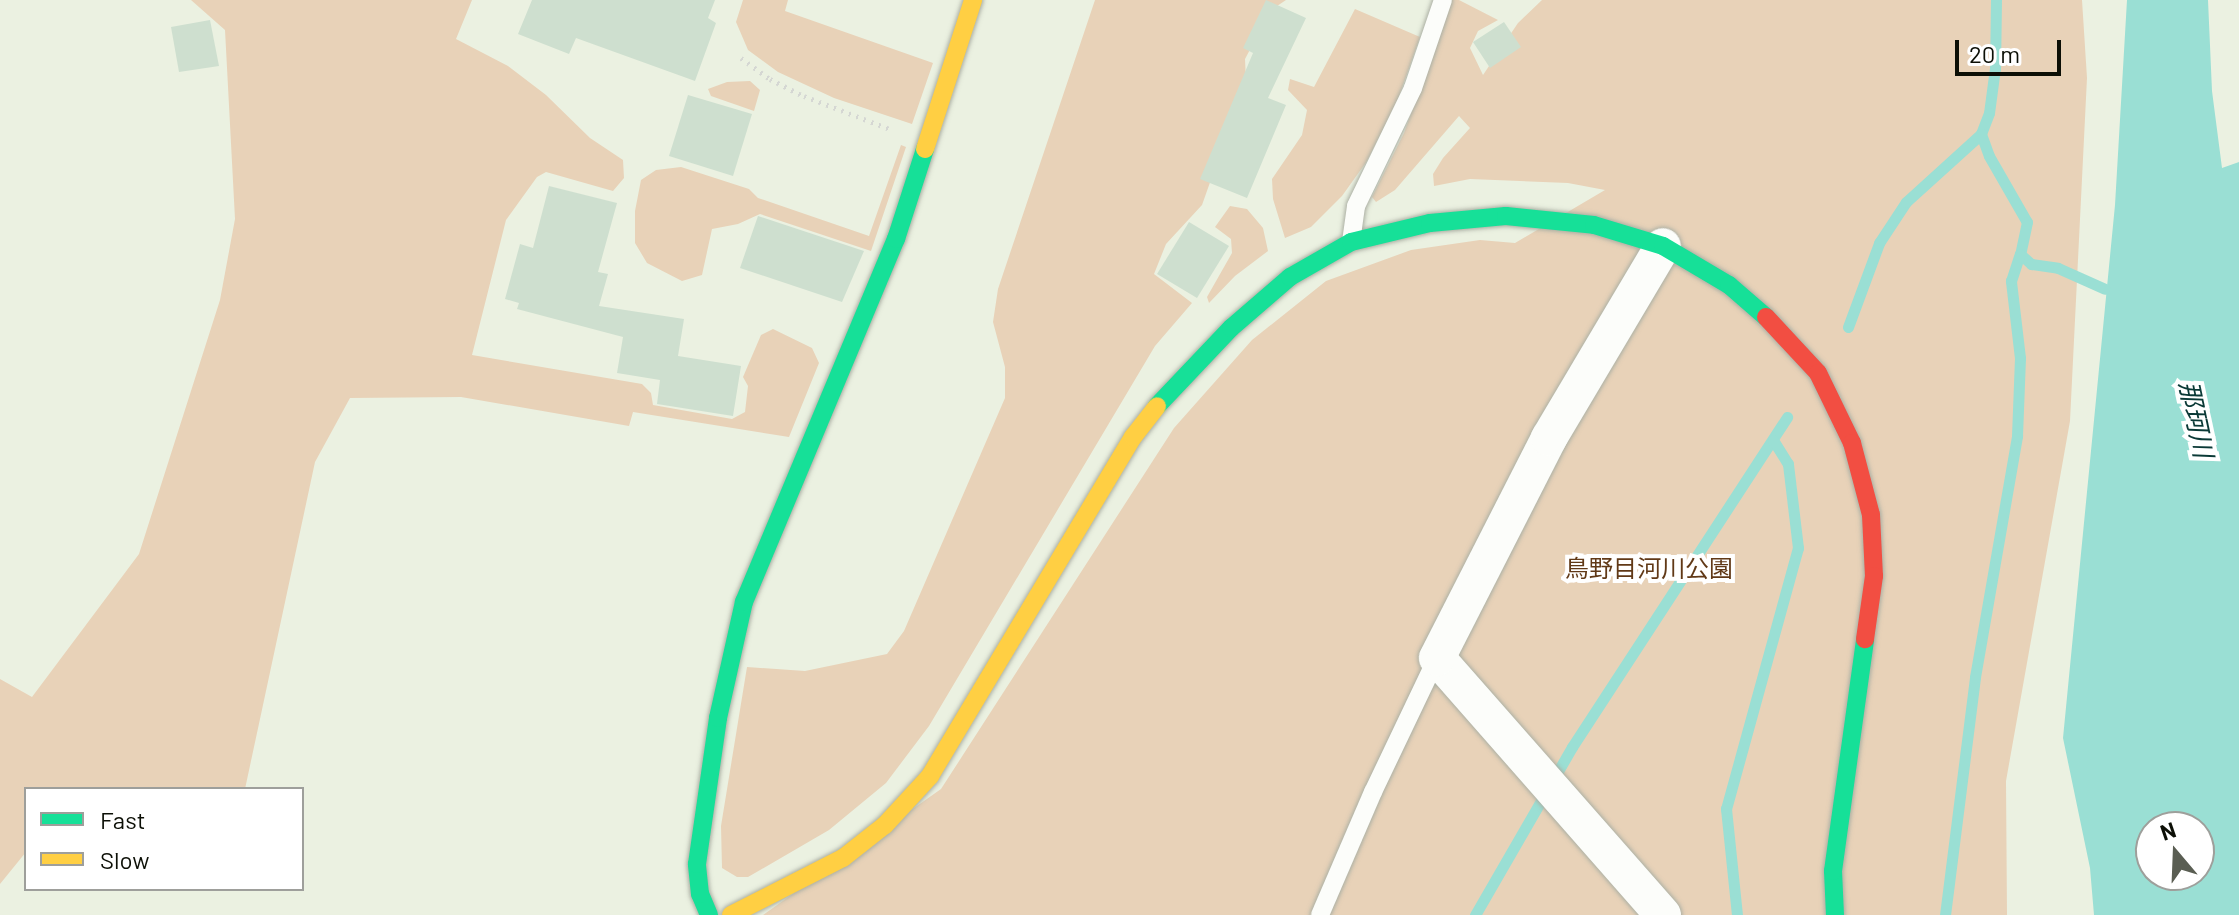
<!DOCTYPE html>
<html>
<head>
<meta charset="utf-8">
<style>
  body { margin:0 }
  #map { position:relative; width:2239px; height:915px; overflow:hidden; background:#ebf1e1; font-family:Barlow,"Noto Sans JP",sans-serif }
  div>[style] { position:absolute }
  .green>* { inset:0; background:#e8d2b8 }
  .water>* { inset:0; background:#9adfd4 }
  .stream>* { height:11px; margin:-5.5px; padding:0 5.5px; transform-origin:5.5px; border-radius:5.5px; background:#9adfd4 }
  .building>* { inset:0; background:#cedfcf }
  .path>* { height:5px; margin-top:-2.5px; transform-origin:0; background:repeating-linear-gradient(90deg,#d5d7d3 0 2px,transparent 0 8px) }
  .roads { filter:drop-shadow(0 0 2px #acb0a4) drop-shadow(0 0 2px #acb0a4) }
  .lane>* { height:18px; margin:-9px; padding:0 9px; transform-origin:9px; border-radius:9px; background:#fcfdfa }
  .street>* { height:36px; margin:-18px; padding:0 18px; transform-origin:18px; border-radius:18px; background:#fcfdfa }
  .fast>* { height:18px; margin:-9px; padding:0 9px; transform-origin:9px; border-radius:9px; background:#16e098 }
  .slow>* { height:18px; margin:-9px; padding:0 9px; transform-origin:9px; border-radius:9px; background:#ffcf43 }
  .jam>* { height:18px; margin:-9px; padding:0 9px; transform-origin:9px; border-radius:9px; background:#f24e42 }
  span { translate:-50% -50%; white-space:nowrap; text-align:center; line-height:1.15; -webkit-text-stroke:8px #fff; paint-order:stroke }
  .park-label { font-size:24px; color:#613917 }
  .water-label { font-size:26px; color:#0a3936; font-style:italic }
  .legend { position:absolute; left:24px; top:787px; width:280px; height:104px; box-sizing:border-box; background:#fff; border:2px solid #9e9f9b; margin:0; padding:10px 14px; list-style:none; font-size:24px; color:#0c0f06 }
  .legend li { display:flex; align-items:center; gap:16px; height:40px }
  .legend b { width:40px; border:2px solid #9e9f9b }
  .north { position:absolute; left:2135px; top:811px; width:80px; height:80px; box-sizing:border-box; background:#fff; border:2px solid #9e9f9b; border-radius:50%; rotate:341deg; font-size:22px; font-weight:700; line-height:32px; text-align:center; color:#0c0f06 }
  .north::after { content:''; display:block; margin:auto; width:28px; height:36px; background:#5a5e53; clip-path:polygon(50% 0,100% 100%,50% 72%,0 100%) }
  .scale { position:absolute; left:1955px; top:40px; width:106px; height:36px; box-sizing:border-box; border:4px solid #0c0f06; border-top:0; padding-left:10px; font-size:24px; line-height:28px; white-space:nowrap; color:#0c0f06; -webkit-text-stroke:6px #fff; paint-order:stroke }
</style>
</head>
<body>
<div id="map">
  <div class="green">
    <div style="clip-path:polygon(191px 0,472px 0,456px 39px,508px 66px,546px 95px,590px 138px,623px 160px,624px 178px,613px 191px,546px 172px,537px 177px,506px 220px,472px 355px,642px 384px,651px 393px,653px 405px,732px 419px,745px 412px,748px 386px,743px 377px,761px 335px,773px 329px,812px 348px,819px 363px,789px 437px,633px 412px,629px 426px,461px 397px,350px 398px,315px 462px,245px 789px,26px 789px,26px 852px,0 884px,0 679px,32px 697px,139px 554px,220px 300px,235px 219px,225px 30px)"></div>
    <div style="clip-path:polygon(743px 0,788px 0,785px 11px,933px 63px,912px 124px,834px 98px,778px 72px,748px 50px,736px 22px)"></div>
    <div style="clip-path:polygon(1095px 0,1286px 0,1271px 10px,1245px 59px,1246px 81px,1202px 205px,1166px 244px,1154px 274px,1192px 303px,1155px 346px,929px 726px,886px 783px,829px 830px,748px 877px,737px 877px,722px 868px,721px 826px,747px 667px,805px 671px,887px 654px,904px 631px,1005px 398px,1005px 367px,993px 322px,998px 289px)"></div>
    <div style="clip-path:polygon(1452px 0,1459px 0,1498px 20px,1478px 31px,1470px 48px,1483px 75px,1518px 23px,1542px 0,2082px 0,2087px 78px,2070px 421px,2006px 781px,2007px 915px,763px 915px,941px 789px,1174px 428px,1252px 340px,1326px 281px,1411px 250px,1480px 240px,1515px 243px,1605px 190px,1568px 183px,1470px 179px,1434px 186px,1433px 174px,1443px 158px,1470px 128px,1459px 116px,1395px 190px,1376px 202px,1372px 197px,1404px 133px)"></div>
    <div style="clip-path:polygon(1355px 9px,1420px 37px,1398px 99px,1367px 161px,1342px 196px,1311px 227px,1285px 238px,1273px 199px,1272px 179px,1302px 135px,1307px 110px,1288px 90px,1290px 79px,1314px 87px)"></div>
    <div style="clip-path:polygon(750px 81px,760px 90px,754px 111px,711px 96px,708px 89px,727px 82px)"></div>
    <div style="clip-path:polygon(901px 145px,906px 147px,871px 251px,760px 214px,738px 224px,712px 229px,702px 275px,682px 281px,647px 263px,635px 243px,635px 211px,641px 180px,656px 170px,681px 167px,749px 189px,758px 198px,869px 236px)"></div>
    <div style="clip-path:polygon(1230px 206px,1247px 209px,1263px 228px,1268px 251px,1235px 276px,1209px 303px,1207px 297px,1232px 253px,1231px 239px,1215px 227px)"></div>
  </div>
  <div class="water">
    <div style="clip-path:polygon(evenodd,2127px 0,2208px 0,2212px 91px,2222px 168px,2239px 162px,2239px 915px,2094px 915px,2090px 868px,2063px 738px,2115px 205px,2127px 0,2151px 827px,2199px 827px,2199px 875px,2151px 875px,2151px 827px)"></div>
  </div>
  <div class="stream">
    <div style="left:1996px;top:0;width:68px;rotate:90.8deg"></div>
    <div style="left:1995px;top:68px;width:45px;rotate:97.6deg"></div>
    <div style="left:1989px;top:113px;width:22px;rotate:111deg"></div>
    <div style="left:1981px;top:134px;width:23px;rotate:70deg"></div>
    <div style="left:1989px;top:156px;width:76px;rotate:60.1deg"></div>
    <div style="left:2027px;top:222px;width:33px;rotate:102deg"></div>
    <div style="left:2020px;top:254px;width:15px;rotate:42deg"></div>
    <div style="left:2031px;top:264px;width:27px;rotate:8deg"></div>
    <div style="left:2058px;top:268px;width:51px;rotate:24.1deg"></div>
    <div style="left:1848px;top:327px;width:90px;rotate:-69.7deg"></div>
    <div style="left:1879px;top:243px;width:49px;rotate:-56.6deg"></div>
    <div style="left:1906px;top:202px;width:101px;rotate:-42.2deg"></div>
    <div style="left:1475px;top:915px;width:194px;rotate:-60deg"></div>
    <div style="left:1572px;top:747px;width:394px;rotate:-56.9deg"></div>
    <div style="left:1737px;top:915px;width:107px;rotate:-95.9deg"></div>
    <div style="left:1726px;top:809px;width:271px;rotate:-74.6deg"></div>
    <div style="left:1798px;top:548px;width:85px;rotate:-96.8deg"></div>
    <div style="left:1788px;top:464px;width:28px;rotate:-122deg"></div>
    <div style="left:1945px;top:915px;width:240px;rotate:-82.8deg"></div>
    <div style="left:1975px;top:677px;width:245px;rotate:-80.1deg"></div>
    <div style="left:2017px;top:436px;width:78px;rotate:-87.8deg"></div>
    <div style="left:2020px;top:358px;width:78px;rotate:-96.7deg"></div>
    <div style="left:2011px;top:281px;width:28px;rotate:-72deg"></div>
  </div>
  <div class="building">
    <div style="clip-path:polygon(532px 0,715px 0,708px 18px,716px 23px,695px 81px,576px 38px,569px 54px,518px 34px)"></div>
    <div style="clip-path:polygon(1266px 0,1306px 18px,1268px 98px,1286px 105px,1247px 198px,1200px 179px,1253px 53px,1243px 48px)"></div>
    <div style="clip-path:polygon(210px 20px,219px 66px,179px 72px,171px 27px)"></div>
    <div style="clip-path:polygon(1504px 22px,1521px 47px,1490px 68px,1473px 42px)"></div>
    <div style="clip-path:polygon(688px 95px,752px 114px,733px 176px,669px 156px)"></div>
    <div style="clip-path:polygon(549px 186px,617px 203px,598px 272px,608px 274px,599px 306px,684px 319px,678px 356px,741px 366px,733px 416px,657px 404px,660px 380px,617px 373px,623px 337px,517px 309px,519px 303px,505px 299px,520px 244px,533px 248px)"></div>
    <div style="clip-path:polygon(758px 216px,864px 251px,842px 302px,740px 268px)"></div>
    <div style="clip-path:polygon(1189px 222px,1229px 246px,1197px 298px,1157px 274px)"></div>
  </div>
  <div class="path">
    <div style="left:741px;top:58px;width:36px;rotate:36deg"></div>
    <div style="left:770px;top:79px;width:38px;rotate:27deg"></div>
    <div style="left:804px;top:96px;width:92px;rotate:21deg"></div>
  </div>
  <div class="roads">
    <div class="lane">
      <div style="left:1351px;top:242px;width:36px;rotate:-82deg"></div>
      <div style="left:1356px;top:206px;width:131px;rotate:-64.2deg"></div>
      <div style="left:1413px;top:88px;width:93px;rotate:-71.2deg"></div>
      <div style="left:1320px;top:915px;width:134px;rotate:-66.7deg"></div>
      <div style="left:1373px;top:792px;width:148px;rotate:-64.5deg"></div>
    </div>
    <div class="street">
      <div style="left:1663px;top:915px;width:342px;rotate:-131.3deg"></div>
      <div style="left:1437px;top:658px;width:247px;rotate:-63deg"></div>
      <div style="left:1549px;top:438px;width:223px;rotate:-59.3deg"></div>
    </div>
    <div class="fast">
      <div style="left:1157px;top:406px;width:108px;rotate:-46.5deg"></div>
      <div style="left:1231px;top:328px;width:78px;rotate:-40.8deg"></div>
      <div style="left:1290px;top:277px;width:70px;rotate:-29.8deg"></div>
      <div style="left:1351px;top:242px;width:81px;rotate:-13.5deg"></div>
      <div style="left:1430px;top:223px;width:76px;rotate:-5.3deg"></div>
      <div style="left:1506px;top:216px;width:88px;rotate:5.8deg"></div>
      <div style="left:1594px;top:225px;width:72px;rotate:16.9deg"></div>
      <div style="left:1663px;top:246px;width:77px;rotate:30.6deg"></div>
      <div style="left:1729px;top:285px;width:49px;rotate:40.9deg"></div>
      <div style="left:709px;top:915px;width:23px;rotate:-113deg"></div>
      <div style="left:700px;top:894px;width:30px;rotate:-96deg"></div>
      <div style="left:697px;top:864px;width:148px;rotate:-81.8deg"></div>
      <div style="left:718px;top:718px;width:119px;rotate:-77.4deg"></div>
      <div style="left:744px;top:602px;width:394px;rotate:-67.3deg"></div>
      <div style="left:896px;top:239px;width:95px;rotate:-72.1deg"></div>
      <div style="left:1835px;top:915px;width:44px;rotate:-92.6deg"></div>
      <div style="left:1833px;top:871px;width:234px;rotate:-82.1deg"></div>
    </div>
    <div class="slow">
      <div style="left:925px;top:149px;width:157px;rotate:-72.1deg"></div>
      <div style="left:731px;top:915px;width:126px;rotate:-27deg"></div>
      <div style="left:843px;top:858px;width:53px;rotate:-38.2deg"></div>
      <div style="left:885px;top:825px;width:67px;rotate:-47.4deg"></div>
      <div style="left:930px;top:776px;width:395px;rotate:-59.1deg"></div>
      <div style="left:1133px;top:437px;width:39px;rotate:-52deg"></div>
    </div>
    <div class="jam">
      <div style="left:1766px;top:317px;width:76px;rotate:47.1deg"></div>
      <div style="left:1818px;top:373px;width:78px;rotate:64.1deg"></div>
      <div style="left:1852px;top:443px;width:74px;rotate:75.2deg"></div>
      <div style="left:1871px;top:515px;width:61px;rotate:87.2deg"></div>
      <div style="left:1874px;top:576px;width:64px;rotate:98.1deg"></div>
    </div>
  </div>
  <div class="park-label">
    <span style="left:1649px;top:568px">鳥野目河川公園</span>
  </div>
  <div class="water-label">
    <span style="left:2197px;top:419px;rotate:78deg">那珂川</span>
  </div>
  <ul class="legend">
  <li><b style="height:10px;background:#16e098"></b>Fast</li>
  <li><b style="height:10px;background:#ffcf43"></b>Slow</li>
  </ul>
  <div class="north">N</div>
  <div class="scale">20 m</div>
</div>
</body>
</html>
